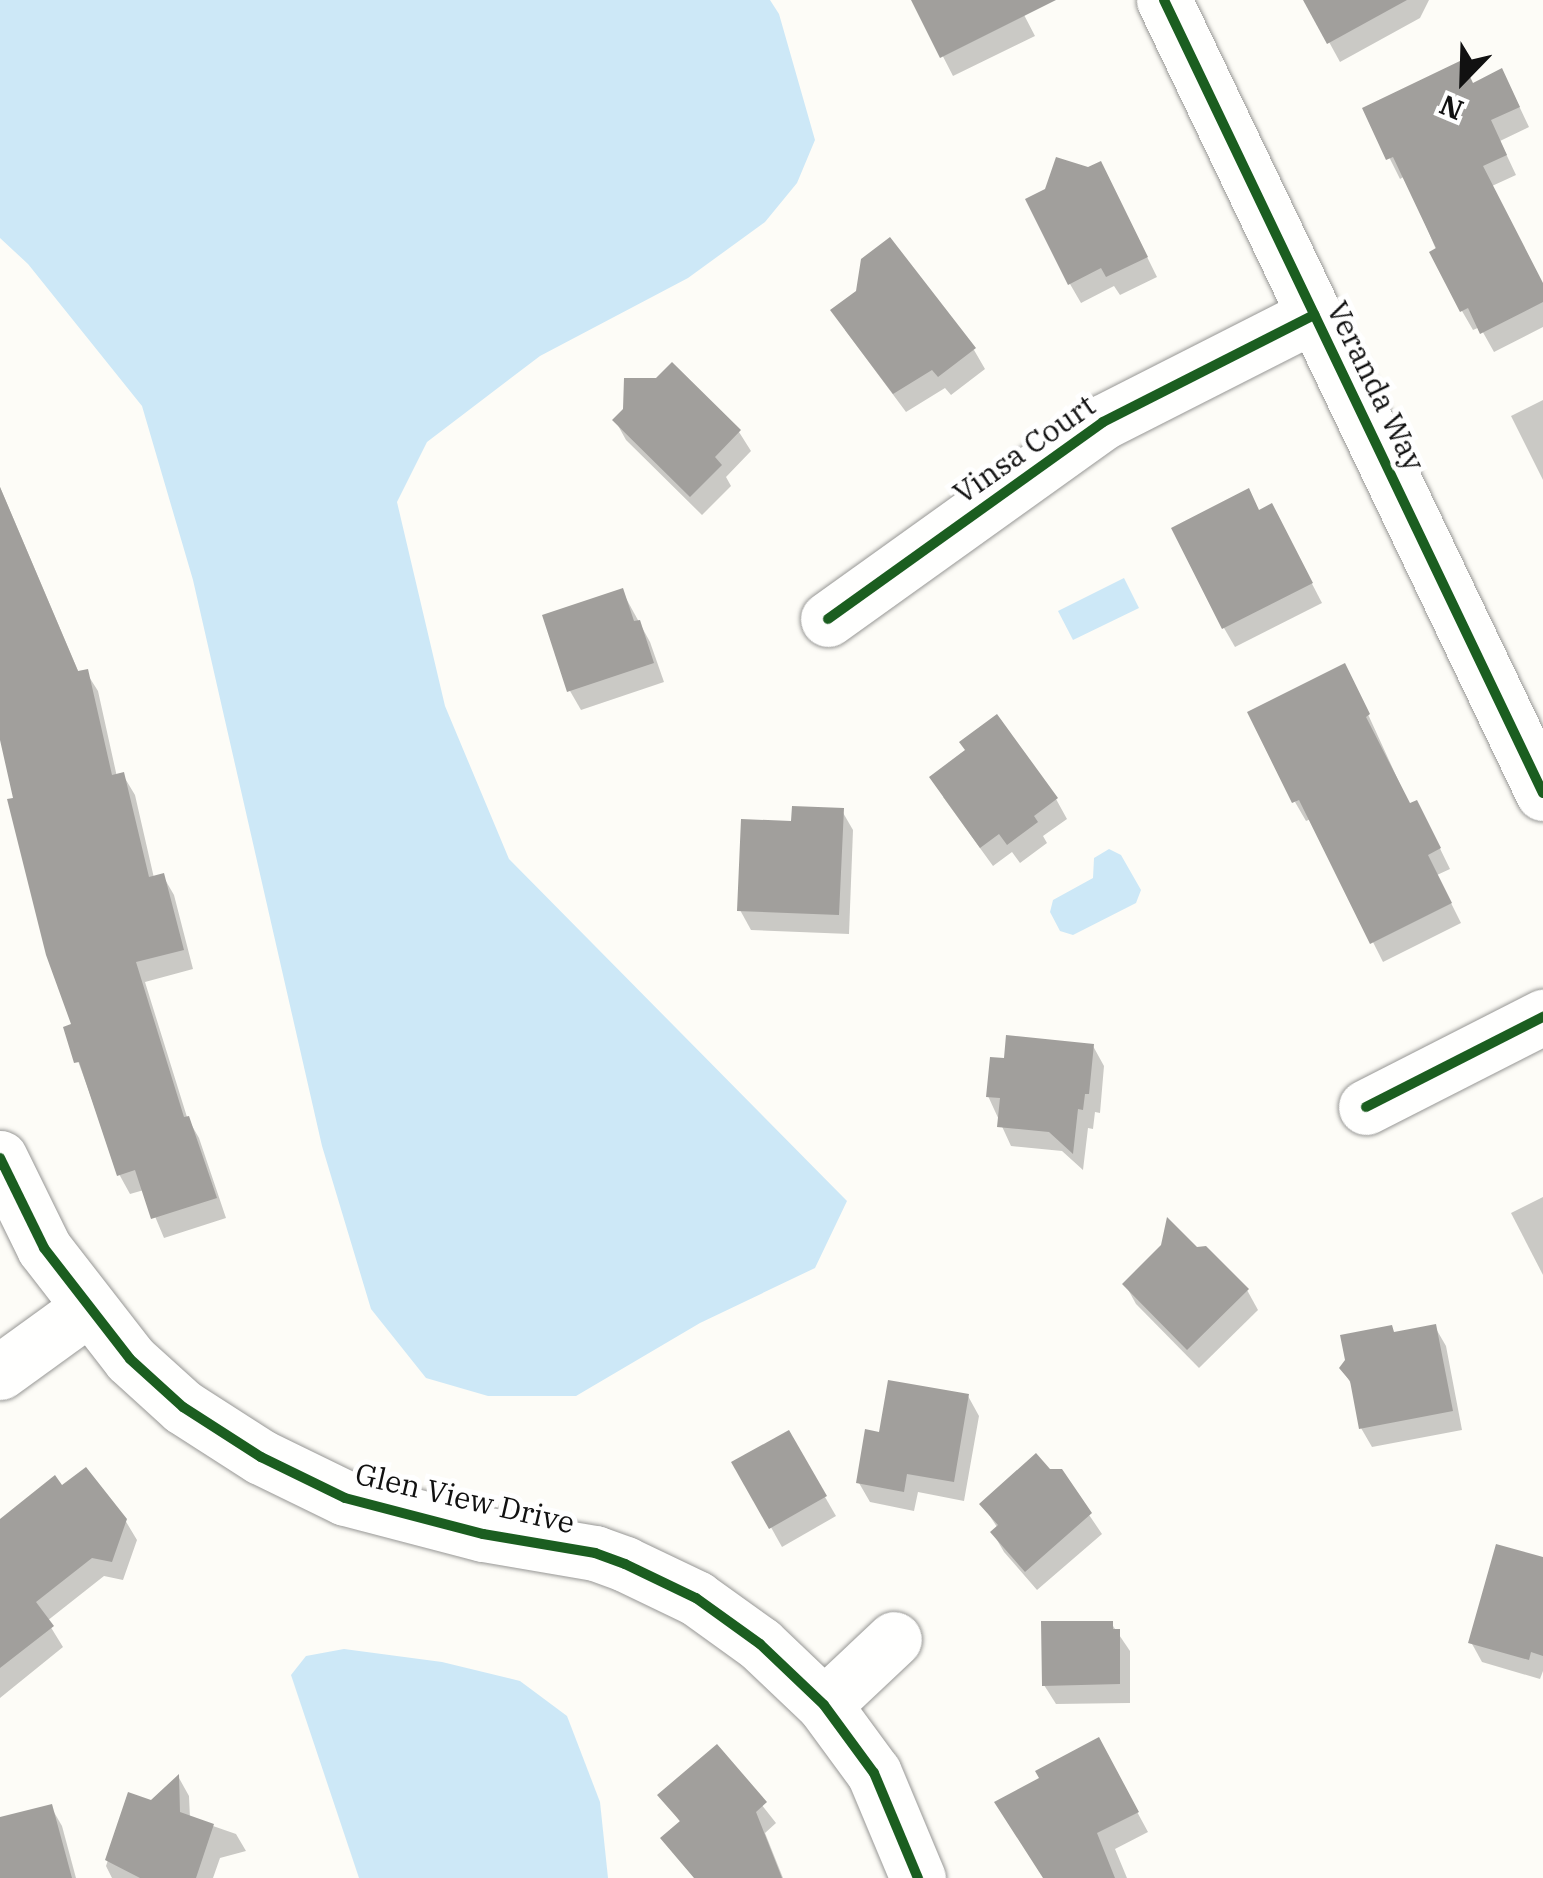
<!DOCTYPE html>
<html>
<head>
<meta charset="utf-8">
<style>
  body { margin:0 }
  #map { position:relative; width:1543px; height:1878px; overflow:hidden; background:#fdfcf7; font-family:"IBM Plex Serif",serif }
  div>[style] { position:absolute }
  .water>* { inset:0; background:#cde8f7 }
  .shadow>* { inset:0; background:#0003 }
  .building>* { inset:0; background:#a19f9c }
  .roads { filter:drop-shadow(0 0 2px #979795) drop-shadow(0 0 2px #979795) }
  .minor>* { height:55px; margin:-27.5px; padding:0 27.5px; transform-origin:27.5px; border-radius:27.5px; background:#fffffe }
  .cycleway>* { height:10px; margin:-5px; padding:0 5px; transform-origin:5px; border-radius:5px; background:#1b5e20 }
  span { translate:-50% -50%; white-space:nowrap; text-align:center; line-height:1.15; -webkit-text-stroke:10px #fff; paint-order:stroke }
  .street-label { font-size:30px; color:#111 }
  .north { position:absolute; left:1413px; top:30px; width:100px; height:100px; -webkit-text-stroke:8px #fff; paint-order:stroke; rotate:203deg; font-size:28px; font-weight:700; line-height:40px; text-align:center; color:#111 }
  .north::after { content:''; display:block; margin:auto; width:35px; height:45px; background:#111; clip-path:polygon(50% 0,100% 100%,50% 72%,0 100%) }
</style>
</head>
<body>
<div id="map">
  <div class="water">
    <div style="clip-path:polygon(0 0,770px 0,779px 14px,815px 140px,797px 183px,765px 222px,688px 278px,540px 356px,427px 442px,397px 502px,445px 706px,509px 859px,847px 1201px,815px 1268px,700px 1323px,576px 1396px,488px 1396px,426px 1378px,371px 1309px,322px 1146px,193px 580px,142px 406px,28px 264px,0 238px)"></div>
    <div style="clip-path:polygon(1124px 578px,1139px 608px,1073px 640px,1058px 611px)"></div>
    <div style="clip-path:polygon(1109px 849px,1121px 855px,1141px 890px,1136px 903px,1073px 935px,1060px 931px,1050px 912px,1053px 900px,1093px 878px,1094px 858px)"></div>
    <div style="clip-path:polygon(344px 1649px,442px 1662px,520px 1681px,567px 1716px,600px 1802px,608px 1878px,359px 1878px,291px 1675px,306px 1656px)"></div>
  </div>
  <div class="shadow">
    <div style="clip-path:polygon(914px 0,1023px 0,1022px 11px,1035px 36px,953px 76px)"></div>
    <div style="clip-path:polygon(1306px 0,1429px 0,1420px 18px,1340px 62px)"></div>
    <div style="clip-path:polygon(1474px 85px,1512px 91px,1529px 127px,1500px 141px,1516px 175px,1492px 186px,1543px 286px,1543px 327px,1494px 352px,1480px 327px,1473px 330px,1462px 311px,1405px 176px,1400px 179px,1365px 109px)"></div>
    <div style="clip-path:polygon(1088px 170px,1111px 184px,1157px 277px,1120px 295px,1114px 286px,1081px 303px,1070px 284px)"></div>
    <div style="clip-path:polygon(845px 330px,974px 350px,985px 369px,951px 395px,945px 388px,906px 412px)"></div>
    <div style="clip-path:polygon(672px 365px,739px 432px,751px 451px,726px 477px,731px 486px,702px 515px,626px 440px,615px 420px)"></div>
    <div style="clip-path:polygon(1543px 400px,1543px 480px,1511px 416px)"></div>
    <div style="clip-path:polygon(0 487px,79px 673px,86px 672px,98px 691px,117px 777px,123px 775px,135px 795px,154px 878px,163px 876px,174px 895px,193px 969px,145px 982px,187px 1117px,199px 1138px,226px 1218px,164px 1238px,144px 1190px,130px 1194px,119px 1174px,66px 1028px,75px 1026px,0 728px)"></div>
    <div style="clip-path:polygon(1260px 512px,1282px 526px,1322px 603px,1235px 647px,1224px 628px)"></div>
    <div style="clip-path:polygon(622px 591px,650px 642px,664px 682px,581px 710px,570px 691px)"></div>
    <div style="clip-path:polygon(1355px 686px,1410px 806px,1427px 822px,1450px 869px,1437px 875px,1461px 923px,1383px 962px,1311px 819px,1306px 821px,1295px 802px)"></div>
    <div style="clip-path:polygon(943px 797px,1056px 799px,1067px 819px,1043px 836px,1047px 843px,1020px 863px,1012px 852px,993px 866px)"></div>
    <div style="clip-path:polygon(842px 811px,853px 830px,849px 934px,751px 930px,740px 910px,793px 824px)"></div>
    <div style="clip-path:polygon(1093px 1046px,1104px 1066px,1100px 1113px,1095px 1112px,1093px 1129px,1088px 1128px,1083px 1170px,1062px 1151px,1011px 1146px,988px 1096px,1006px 1060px)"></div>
    <div style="clip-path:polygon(1543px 1197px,1543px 1275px,1511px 1213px)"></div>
    <div style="clip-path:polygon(1197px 1251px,1247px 1290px,1258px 1310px,1199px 1368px,1136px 1304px,1125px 1284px)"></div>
    <div style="clip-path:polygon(1435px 1327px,1446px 1346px,1462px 1430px,1372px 1447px,1361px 1428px,1354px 1389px,1342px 1368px,1395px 1334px)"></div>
    <div style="clip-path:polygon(968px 1396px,979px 1416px,964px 1501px,918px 1492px,914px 1511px,870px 1502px,859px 1483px)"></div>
    <div style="clip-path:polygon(788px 1433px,836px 1516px,782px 1547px,735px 1463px)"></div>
    <div style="clip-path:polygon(1049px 1471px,1060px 1472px,1102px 1534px,1037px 1590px,1004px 1552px,993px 1533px,997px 1527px,982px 1504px)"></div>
    <div style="clip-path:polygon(62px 1489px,125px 1520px,137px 1540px,123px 1580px,104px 1576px,47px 1621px,63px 1647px,0 1698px,0 1523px)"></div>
    <div style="clip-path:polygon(1543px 1560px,1543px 1671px,1540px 1679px,1482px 1662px,1471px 1642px)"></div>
    <div style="clip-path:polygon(1111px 1623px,1130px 1651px,1130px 1703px,1056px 1704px,1044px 1685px)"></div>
    <div style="clip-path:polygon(717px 1748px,776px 1823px,765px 1833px,783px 1878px,706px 1878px,688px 1833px,661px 1795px)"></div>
    <div style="clip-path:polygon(1109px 1760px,1148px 1832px,1115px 1849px,1127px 1878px,1044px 1878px,1042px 1779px)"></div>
    <div style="clip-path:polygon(179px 1778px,189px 1796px,190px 1818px,236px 1834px,246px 1851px,220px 1858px,213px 1878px,112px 1878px,106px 1866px,130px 1795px,152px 1803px)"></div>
    <div style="clip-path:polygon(51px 1807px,62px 1826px,76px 1878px,0 1878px,0 1821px)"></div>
  </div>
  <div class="building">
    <div style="clip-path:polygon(911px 0,1056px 0,940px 58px)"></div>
    <div style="clip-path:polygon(1303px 0,1407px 0,1327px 44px)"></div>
    <div style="clip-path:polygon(1462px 60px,1473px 83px,1502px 68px,1520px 107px,1491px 120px,1507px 155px,1483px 166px,1543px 283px,1543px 302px,1480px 334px,1468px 308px,1460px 312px,1429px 252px,1436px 248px,1393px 157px,1386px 160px,1362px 108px)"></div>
    <div style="clip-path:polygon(1056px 157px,1088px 167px,1101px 161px,1148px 257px,1106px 277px,1101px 268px,1068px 285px,1025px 199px,1045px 189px)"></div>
    <div style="clip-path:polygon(890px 237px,976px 348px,938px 377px,932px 370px,893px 394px,830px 310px,856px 291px,861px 259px)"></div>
    <div style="clip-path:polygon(672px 362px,741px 430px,715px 457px,722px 465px,690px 497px,612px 420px,623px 409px,624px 378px,656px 378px)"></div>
    <div style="clip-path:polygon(0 487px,78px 671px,88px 669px,112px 775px,124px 772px,149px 877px,164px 873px,184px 950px,136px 962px,184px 1117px,189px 1116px,217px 1198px,151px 1219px,135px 1170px,117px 1176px,79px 1062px,74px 1063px,63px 1027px,71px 1024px,46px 955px,7px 799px,13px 798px,0 740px)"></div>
    <div style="clip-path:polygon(1249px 488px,1259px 510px,1272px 503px,1313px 583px,1222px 629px,1171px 528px)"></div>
    <div style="clip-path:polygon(623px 588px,634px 621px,640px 620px,654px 663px,567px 692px,542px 615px)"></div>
    <div style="clip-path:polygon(1345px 663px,1370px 714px,1366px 717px,1410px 803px,1417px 800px,1441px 848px,1428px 855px,1452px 903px,1370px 944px,1299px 800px,1292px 803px,1247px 712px)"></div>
    <div style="clip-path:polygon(997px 714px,1058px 798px,1034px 816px,1038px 822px,1007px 845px,999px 834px,980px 848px,929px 777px,965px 750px,959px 742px)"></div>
    <div style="clip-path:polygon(792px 806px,844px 808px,839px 915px,737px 911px,741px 819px,791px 821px)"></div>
    <div style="clip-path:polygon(1006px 1035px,1094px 1044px,1089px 1094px,1085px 1094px,1083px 1110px,1078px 1109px,1073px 1154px,1049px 1132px,997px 1127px,1000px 1098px,986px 1097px,990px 1057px,1004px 1058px)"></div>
    <div style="clip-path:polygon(1167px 1217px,1197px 1247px,1206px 1246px,1249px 1289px,1187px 1350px,1122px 1284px,1161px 1245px)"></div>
    <div style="clip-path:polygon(1436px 1324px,1453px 1411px,1359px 1429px,1350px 1381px,1339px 1368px,1345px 1360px,1340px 1335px,1392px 1325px,1394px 1332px)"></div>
    <div style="clip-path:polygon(888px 1380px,969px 1394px,954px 1482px,907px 1474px,904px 1492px,856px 1483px,865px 1429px,879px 1432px)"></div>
    <div style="clip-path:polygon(789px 1430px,827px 1496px,769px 1529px,731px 1462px)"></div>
    <div style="clip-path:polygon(1036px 1453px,1050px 1469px,1062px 1469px,1092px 1513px,1025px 1572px,990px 1532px,998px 1525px,979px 1504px)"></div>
    <div style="clip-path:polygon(86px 1467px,127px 1519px,112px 1562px,92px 1558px,36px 1602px,54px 1626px,0 1668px,0 1519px,55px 1475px,62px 1485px)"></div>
    <div style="clip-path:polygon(1496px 1544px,1543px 1557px,1543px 1656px,1531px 1652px,1529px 1660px,1468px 1643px)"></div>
    <div style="clip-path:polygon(1041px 1621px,1113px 1621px,1113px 1629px,1120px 1629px,1120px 1684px,1042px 1686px)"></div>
    <div style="clip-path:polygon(1099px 1737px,1139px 1812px,1097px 1833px,1115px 1878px,1043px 1878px,994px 1802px,1039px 1778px,1035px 1771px)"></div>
    <div style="clip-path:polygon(717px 1744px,767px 1802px,756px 1812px,782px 1878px,694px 1878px,660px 1838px,680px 1821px,657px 1795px)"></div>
    <div style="clip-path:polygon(179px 1774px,180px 1812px,214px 1824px,196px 1878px,140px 1878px,105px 1860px,128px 1792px,151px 1800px)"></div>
    <div style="clip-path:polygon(52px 1804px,72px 1878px,0 1878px,0 1817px)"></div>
  </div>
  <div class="roads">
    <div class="minor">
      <div style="left:1164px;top:0;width:879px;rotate:64.46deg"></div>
      <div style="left:828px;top:619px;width:338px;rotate:-35.6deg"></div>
      <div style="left:1103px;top:422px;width:237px;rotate:-26.9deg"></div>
      <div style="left:1366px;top:1107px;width:199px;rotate:-27deg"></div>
      <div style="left:0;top:1158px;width:100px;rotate:63.9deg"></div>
      <div style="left:44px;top:1248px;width:140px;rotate:52.2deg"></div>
      <div style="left:130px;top:1359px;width:72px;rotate:42.2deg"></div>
      <div style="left:183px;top:1407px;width:93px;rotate:32.7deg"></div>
      <div style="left:261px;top:1457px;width:93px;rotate:26deg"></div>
      <div style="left:345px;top:1498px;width:143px;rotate:14.6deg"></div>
      <div style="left:483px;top:1534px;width:114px;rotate:9.6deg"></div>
      <div style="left:595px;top:1553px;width:32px;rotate:20deg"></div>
      <div style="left:625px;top:1564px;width:79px;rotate:25.6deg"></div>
      <div style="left:696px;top:1598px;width:79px;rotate:35.7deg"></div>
      <div style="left:760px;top:1644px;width:88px;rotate:43.6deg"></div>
      <div style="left:824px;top:1705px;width:84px;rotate:53.7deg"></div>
      <div style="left:874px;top:1773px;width:114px;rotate:67.3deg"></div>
      <div style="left:0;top:1372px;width:107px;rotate:-35.9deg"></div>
      <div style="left:824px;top:1705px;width:96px;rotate:-43.3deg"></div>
    </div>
  </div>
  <div class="cycleway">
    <div style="left:1164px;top:0;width:879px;rotate:64.46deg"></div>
    <div style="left:828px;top:619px;width:338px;rotate:-35.6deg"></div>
    <div style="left:1103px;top:422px;width:237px;rotate:-26.9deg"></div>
    <div style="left:1366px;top:1107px;width:199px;rotate:-27deg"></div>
    <div style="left:0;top:1158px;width:100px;rotate:63.9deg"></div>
    <div style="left:44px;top:1248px;width:140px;rotate:52.2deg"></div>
    <div style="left:130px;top:1359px;width:72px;rotate:42.2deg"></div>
    <div style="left:183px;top:1407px;width:93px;rotate:32.7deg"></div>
    <div style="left:261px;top:1457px;width:93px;rotate:26deg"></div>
    <div style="left:345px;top:1498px;width:143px;rotate:14.6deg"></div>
    <div style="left:483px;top:1534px;width:114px;rotate:9.6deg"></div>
    <div style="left:595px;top:1553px;width:32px;rotate:20deg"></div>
    <div style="left:625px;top:1564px;width:79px;rotate:25.6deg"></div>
    <div style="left:696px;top:1598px;width:79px;rotate:35.7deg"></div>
    <div style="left:760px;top:1644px;width:88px;rotate:43.6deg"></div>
    <div style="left:824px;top:1705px;width:84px;rotate:53.7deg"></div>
    <div style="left:874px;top:1773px;width:114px;rotate:67.3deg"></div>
  </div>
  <div class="street-label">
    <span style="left:1376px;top:386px;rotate:64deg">Veranda Way</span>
    <span style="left:1024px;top:449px;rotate:-35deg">Vinsa Court</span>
    <span style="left:465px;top:1498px;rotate:13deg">Glen View Drive</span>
  </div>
  <div class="north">N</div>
</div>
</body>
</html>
